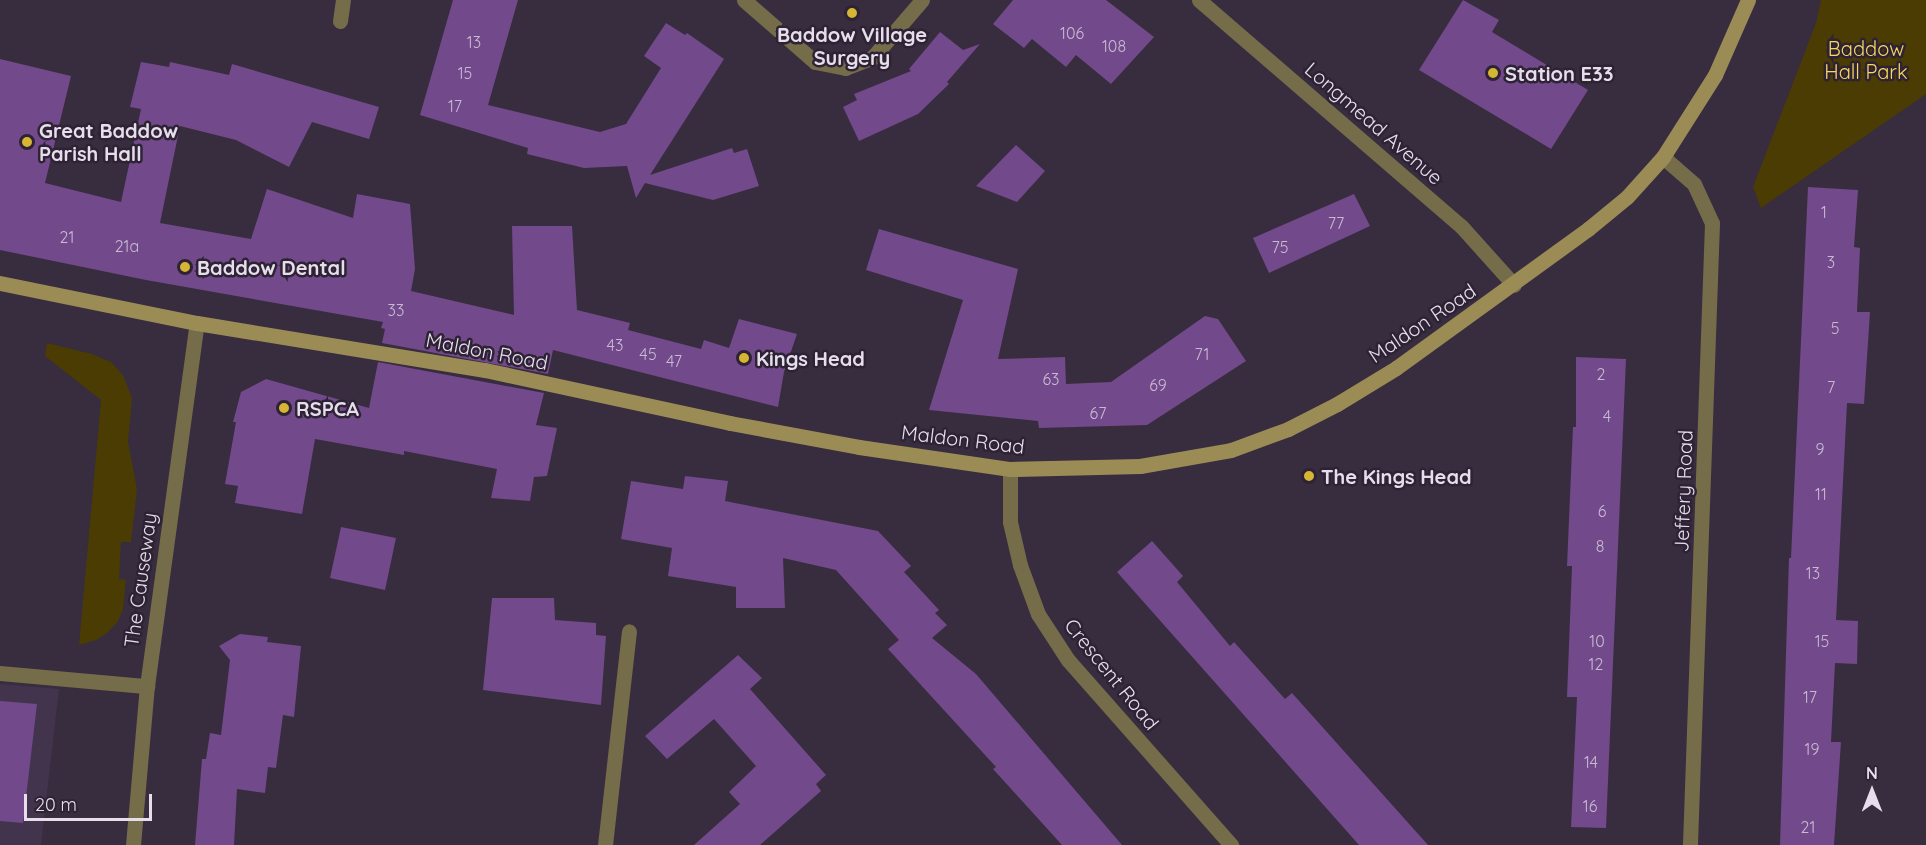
<!DOCTYPE html>
<html>
<head>
<meta charset="utf-8">
<style>
  body { margin:0 }
  #map { position:relative; width:1926px; height:845px; overflow:hidden; background:#382c3f; font-family:Quicksand,sans-serif }
  div>[style] { position:absolute }
  .built>* { inset:0; background:#42344c }
  .green>* { inset:0; background:#4a3c02 }
  .building>* { inset:0; background:#72498b }
  .lane>* { height:15px; margin:-7.5px; padding:0 7.5px; transform-origin:7.5px; border-radius:7.5px; background:#756c4a }
  .street>* { height:15px; margin:-7.5px; padding:0 7.5px; transform-origin:7.5px; border-radius:7.5px; background:#756c4a }
  .secondary>* { height:15px; margin:-7.5px; padding:0 7.5px; transform-origin:7.5px; border-radius:7.5px; background:#9b8c55 }
  .dots>* { width:16px; height:16px; translate:-50% -50%; box-sizing:border-box; border:3px solid #2e2235; border-radius:50% }
  span { translate:-50% -50%; white-space:nowrap; text-align:center; line-height:1.15; -webkit-text-stroke:5px #2e2235; paint-order:stroke }
  .number-label { font-size:16px; color:#c9bad3 }
  .number-label span { -webkit-text-stroke-width:0 }
  .poi-label { font-size:20px; color:#e6dfeb; font-weight:700 }
  .left { translate:0 -50%; text-align:left }
  .park-label { font-size:20px; color:#f8d75f }
  .street-label { font-size:20px; color:#e6dfeb }
  .north { position:absolute; left:1842px; top:761px; width:60px; height:60px; -webkit-text-stroke:4px #2e2235; paint-order:stroke; rotate:0deg; font-size:16px; font-weight:700; line-height:24px; text-align:center; color:#e6dfeb }
  .north::after { content:''; display:block; margin:auto; width:21px; height:27px; background:#e6dfeb; clip-path:polygon(50% 0,100% 100%,50% 72%,0 100%) }
  .scale { position:absolute; left:24px; top:794px; width:128px; height:27px; box-sizing:border-box; border:3px solid #e6dfeb; border-top:0; padding-left:8px; font-size:18px; line-height:21px; white-space:nowrap; color:#e6dfeb; -webkit-text-stroke:4px #2e2235; paint-order:stroke }
</style>
</head>
<body>
<div id="map">
  <div class="built">
    <div style="clip-path:polygon(0 684px,59px 689px,41px 845px,0 845px)"></div>
  </div>
  <div class="green">
    <div style="clip-path:polygon(1821px 0,1926px 0,1926px 94px,1761px 208px,1753px 187px,1816px 23px)"></div>
    <div style="clip-path:polygon(47px 343px,92px 354px,111px 362px,123px 375px,132px 398px,128px 442px,137px 489px,131px 542px,121px 542px,119px 579px,126px 580px,123px 609px,118px 621px,107px 633px,96px 640px,79px 645px,101px 400px,45px 356px)"></div>
  </div>
  <div class="building">
    <div style="clip-path:polygon(453px 0,518px 0,488px 105px,600px 132px,626px 124px,661px 68px,644px 56px,666px 23px,685px 35px,687px 33px,724px 59px,650px 175px,732px 148px,734px 153px,747px 149px,759px 186px,713px 200px,645px 183px,636px 198px,627px 166px,584px 168px,527px 154px,528px 148px,420px 115px)"></div>
    <div style="clip-path:polygon(1013px 0,1106px 0,1154px 37px,1111px 84px,1076px 55px,1066px 67px,1032px 39px,1024px 48px,993px 24px)"></div>
    <div style="clip-path:polygon(1463px 0,1499px 20px,1492px 32px,1588px 90px,1551px 149px,1419px 70px)"></div>
    <div style="clip-path:polygon(940px 32px,963px 50px,980px 44px,947px 82px,949px 84px,918px 114px,859px 141px,843px 107px,857px 100px,854px 94px,911px 71px,909px 69px)"></div>
    <div style="clip-path:polygon(0 59px,71px 76px,45px 183px,121px 202px,141px 109px,130px 107px,141px 62px,169px 67px,170px 62px,229px 75px,232px 64px,379px 107px,369px 139px,312px 122px,289px 167px,236px 140px,180px 126px,160px 223px,251px 239px,267px 189px,353px 218px,357px 194px,410px 204px,415px 269px,411px 291px,514px 315px,512px 226px,572px 226px,577px 310px,630px 323px,628px 330px,701px 349px,704px 340px,729px 348px,739px 319px,797px 334px,784px 372px,778px 407px,553px 350px,548px 374px,382px 343px,385px 329px,381px 328px,383px 322px,146px 280px,0 250px)"></div>
    <div style="clip-path:polygon(1016px 145px,1045px 171px,1017px 202px,976px 186px)"></div>
    <div style="clip-path:polygon(1808px 187px,1858px 190px,1854px 247px,1860px 248px,1857px 312px,1870px 312px,1864px 404px,1847px 403px,1836px 620px,1858px 621px,1857px 664px,1835px 663px,1831px 742px,1841px 742px,1834px 845px,1780px 845px,1789px 558px,1791px 558px)"></div>
    <div style="clip-path:polygon(1354px 194px,1370px 226px,1269px 273px,1253px 238px)"></div>
    <div style="clip-path:polygon(879px 229px,1018px 269px,998px 359px,1065px 357px,1066px 384px,1111px 382px,1205px 316px,1218px 319px,1246px 361px,1147px 425px,1039px 428px,1038px 421px,929px 410px,963px 300px,866px 270px)"></div>
    <div style="clip-path:polygon(1576px 357px,1626px 359px,1606px 828px,1571px 827px,1577px 697px,1567px 697px,1572px 566px,1567px 566px,1573px 427px,1576px 427px)"></div>
    <div style="clip-path:polygon(378px 362px,544px 393px,536px 425px,557px 428px,547px 476px,534px 477px,530px 501px,491px 498px,497px 469px,404px 451px,404px 455px,315px 439px,302px 514px,235px 503px,238px 486px,225px 484px,236px 422px,233px 422px,241px 392px,266px 379px,369px 408px)"></div>
    <div style="clip-path:polygon(685px 476px,728px 481px,725px 501px,878px 531px,911px 566px,904px 572px,939px 610px,935px 613px,947px 625px,932px 638px,976px 674px,1122px 845px,1062px 845px,993px 769px,996px 767px,888px 649px,899px 640px,836px 570px,783px 558px,785px 608px,736px 608px,736px 587px,668px 576px,672px 548px,621px 539px,631px 481px,683px 489px)"></div>
    <div style="clip-path:polygon(341px 527px,396px 538px,385px 590px,330px 578px)"></div>
    <div style="clip-path:polygon(1152px 541px,1183px 576px,1177px 582px,1230px 646px,1234px 642px,1285px 699px,1292px 693px,1428px 845px,1359px 845px,1117px 572px)"></div>
    <div style="clip-path:polygon(492px 598px,554px 598px,555px 620px,596px 623px,596px 635px,606px 636px,601px 705px,483px 690px)"></div>
    <div style="clip-path:polygon(240px 634px,268px 637px,267px 642px,301px 646px,294px 717px,283px 715px,276px 768px,268px 767px,265px 793px,237px 789px,234px 845px,195px 845px,202px 759px,206px 759px,210px 733px,221px 735px,230px 660px,219px 646px)"></div>
    <div style="clip-path:polygon(738px 655px,762px 678px,750px 689px,826px 775px,816px 784px,821px 791px,760px 845px,694px 845px,740px 804px,729px 792px,756px 766px,714px 719px,667px 759px,645px 736px)"></div>
    <div style="clip-path:polygon(0 701px,37px 704px,23px 823px,0 821px)"></div>
  </div>
  <div class="lane">
    <div style="left:744px;top:0;width:94px;rotate:41.1deg"></div>
    <div style="left:815px;top:62px;width:31px;rotate:11deg"></div>
    <div style="left:845px;top:68px;width:30px;rotate:-21deg"></div>
    <div style="left:873px;top:57px;width:75px;rotate:-49.3deg"></div>
    <div style="left:0;top:673px;width:148px;rotate:5.1deg"></div>
    <div style="left:605px;top:845px;width:215px;rotate:-83.6deg"></div>
  </div>
  <div class="street">
    <div style="left:1199px;top:0;width:346px;rotate:40.8deg"></div>
    <div style="left:1461px;top:226px;width:79px;rotate:48.1deg"></div>
    <div style="left:340px;top:21px;width:21px;rotate:-82deg"></div>
    <div style="left:1663px;top:157px;width:41px;rotate:41.1deg"></div>
    <div style="left:1694px;top:184px;width:43px;rotate:65.2deg"></div>
    <div style="left:1712px;top:223px;width:622px;rotate:92.03deg"></div>
    <div style="left:1010px;top:469px;width:53px;rotate:90deg"></div>
    <div style="left:1010px;top:522px;width:44px;rotate:76.9deg"></div>
    <div style="left:1020px;top:565px;width:52px;rotate:69.8deg"></div>
    <div style="left:1038px;top:614px;width:55px;rotate:56.9deg"></div>
    <div style="left:1068px;top:660px;width:247px;rotate:48.6deg"></div>
    <div style="left:133px;top:845px;width:160px;rotate:-85deg"></div>
    <div style="left:147px;top:686px;width:366px;rotate:-82.2deg"></div>
  </div>
  <div class="secondary">
    <div style="left:0;top:283px;width:201px;rotate:11.5deg"></div>
    <div style="left:197px;top:323px;width:292px;rotate:9.3deg"></div>
    <div style="left:485px;top:370px;width:251px;rotate:12.2deg"></div>
    <div style="left:730px;top:423px;width:131px;rotate:10.5deg"></div>
    <div style="left:859px;top:447px;width:153px;rotate:8.3deg"></div>
    <div style="left:1010px;top:469px;width:130px;rotate:-1.3deg"></div>
    <div style="left:1140px;top:466px;width:92px;rotate:-10deg"></div>
    <div style="left:1231px;top:450px;width:61px;rotate:-20.2deg"></div>
    <div style="left:1288px;top:429px;width:55px;rotate:-27deg"></div>
    <div style="left:1337px;top:404px;width:69px;rotate:-31.4deg"></div>
    <div style="left:1396px;top:368px;width:237px;rotate:-35.9deg"></div>
    <div style="left:1588px;top:229px;width:50px;rotate:-39.4deg"></div>
    <div style="left:1627px;top:197px;width:54px;rotate:-48deg"></div>
    <div style="left:1663px;top:157px;width:97px;rotate:-57.6deg"></div>
    <div style="left:1715px;top:75px;width:82px;rotate:-66.3deg"></div>
  </div>
  <div class="dots">
    <div style="left:852px;top:13px;background:#d6b534"></div>
    <div style="left:1493px;top:73px;background:#d6b534"></div>
    <div style="left:27px;top:142px;background:#d6b534"></div>
    <div style="left:185px;top:267px;background:#d6b534"></div>
    <div style="left:744px;top:358px;background:#d6b534"></div>
    <div style="left:284px;top:408px;background:#d6b534"></div>
    <div style="left:1309px;top:476px;background:#d6b534"></div>
  </div>
  <div class="number-label">
    <span style="left:1072px;top:33px">106</span>
    <span style="left:474px;top:42px">13</span>
    <span style="left:1114px;top:46px">108</span>
    <span style="left:465px;top:73px">15</span>
    <span style="left:455px;top:106px">17</span>
    <span style="left:1824px;top:212px">1</span>
    <span style="left:1336px;top:223px">77</span>
    <span style="left:67px;top:237px">21</span>
    <span style="left:127px;top:246px">21a</span>
    <span style="left:1280px;top:247px">75</span>
    <span style="left:1831px;top:262px">3</span>
    <span style="left:396px;top:310px">33</span>
    <span style="left:1835px;top:328px">5</span>
    <span style="left:615px;top:345px">43</span>
    <span style="left:648px;top:354px">45</span>
    <span style="left:1202px;top:354px">71</span>
    <span style="left:674px;top:361px">47</span>
    <span style="left:1601px;top:374px">2</span>
    <span style="left:1051px;top:379px">63</span>
    <span style="left:1158px;top:385px">69</span>
    <span style="left:1831px;top:387px">7</span>
    <span style="left:1098px;top:413px">67</span>
    <span style="left:1607px;top:416px">4</span>
    <span style="left:1820px;top:449px">9</span>
    <span style="left:1821px;top:494px">11</span>
    <span style="left:1602px;top:511px">6</span>
    <span style="left:1600px;top:546px">8</span>
    <span style="left:1813px;top:573px">13</span>
    <span style="left:1597px;top:641px">10</span>
    <span style="left:1822px;top:641px">15</span>
    <span style="left:1596px;top:664px">12</span>
    <span style="left:1810px;top:697px">17</span>
    <span style="left:1812px;top:749px">19</span>
    <span style="left:1591px;top:762px">14</span>
    <span style="left:1590px;top:806px">16</span>
    <span style="left:1808px;top:827px">21</span>
  </div>
  <div class="poi-label">
    <span style="left:852px;top:46px">Baddow Village<br>Surgery</span>
    <span class="left" style="left:1505px;top:73px">Station E33</span>
    <span class="left" style="left:39px;top:142px">Great Baddow<br>Parish Hall</span>
    <span class="left" style="left:197px;top:267px">Baddow Dental</span>
    <span class="left" style="left:756px;top:358px">Kings Head</span>
    <span class="left" style="left:296px;top:408px">RSPCA</span>
    <span class="left" style="left:1321px;top:476px">The Kings Head</span>
  </div>
  <div class="park-label">
    <span style="left:1866px;top:60px">Baddow<br>Hall Park</span>
  </div>
  <div class="street-label">
    <span style="left:1374px;top:123px;rotate:41deg">Longmead Avenue</span>
    <span style="left:1422px;top:323px;rotate:-34deg">Maldon Road</span>
    <span style="left:487px;top:351px;rotate:11deg">Maldon Road</span>
    <span style="left:963px;top:439px;rotate:7deg">Maldon Road</span>
    <span style="left:1683px;top:491px;rotate:-88deg">Jeffery Road</span>
    <span style="left:140px;top:580px;rotate:-82deg">The Causeway</span>
    <span style="left:1112px;top:674px;rotate:51deg">Crescent Road</span>
  </div>
  <div class="north">N</div>
  <div class="scale">20 m</div>
</div>
</body>
</html>
